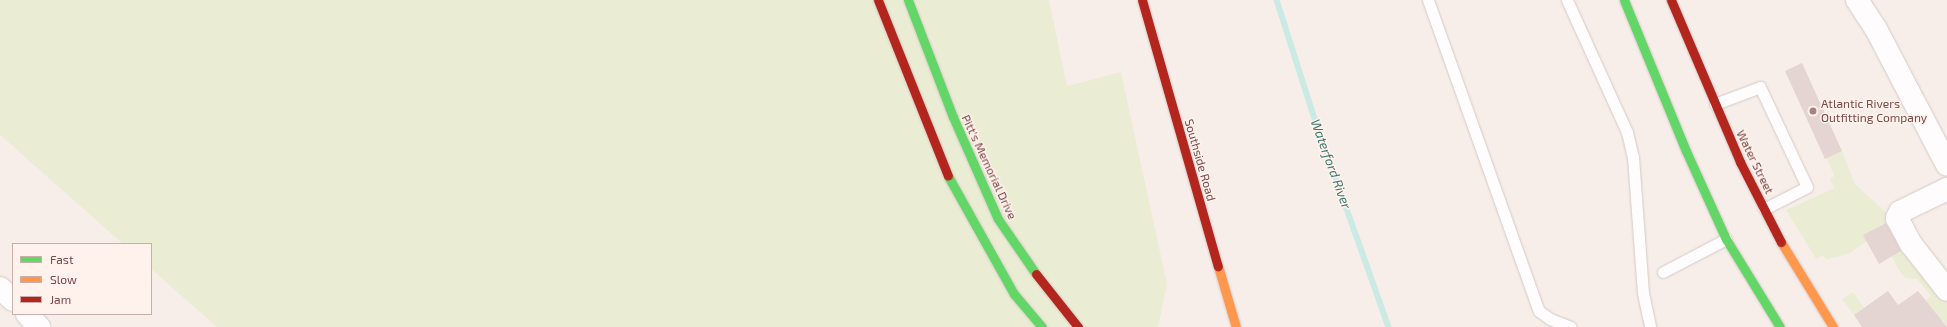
<!DOCTYPE html>
<html>
<head>
<meta charset="utf-8">
<style>
  body { margin:0 }
  #map { position:relative; width:1947px; height:327px; overflow:hidden; background:#f7eeea; font-family:"Exo 2",sans-serif }
  div>[style] { position:absolute }
  .green>* { inset:0; background:#eaedd4 }
  .stream>* { height:5.5px; margin:-2.75px; padding:0 2.75px; transform-origin:2.75px; border-radius:2.75px; background:#cbeae3 }
  .building>* { inset:0; background:#e4d4d2 }
  .roads { filter:drop-shadow(0 0 1px #d6c9c6) drop-shadow(0 0 1px #d6c9c6) }
  .lane>* { height:11px; margin:-5.5px; padding:0 5.5px; transform-origin:5.5px; border-radius:5.5px; background:#fefcfc }
  .street>* { height:22px; margin:-11px; padding:0 11px; transform-origin:11px; border-radius:11px; background:#fefcfc }
  .fast>* { height:9px; margin:-4.5px; padding:0 4.5px; transform-origin:4.5px; border-radius:4.5px; background:#63d668 }
  .slow>* { height:9px; margin:-4.5px; padding:0 4.5px; transform-origin:4.5px; border-radius:4.5px; background:#ff974d }
  .jam>* { height:9px; margin:-4.5px; padding:0 4.5px; transform-origin:4.5px; border-radius:4.5px; background:#b3261e }
  .dots>* { width:11px; height:11px; translate:-50% -50%; box-sizing:border-box; border:2px solid #fff1ec; border-radius:50% }
  span { translate:-50% -50%; white-space:nowrap; text-align:center; line-height:1.15; -webkit-text-stroke:3px #fff1ec; paint-order:stroke }
  .poi-label { font-size:12px; color:#784a48 }
  .left { translate:0 -50%; text-align:left }
  .street-label { font-size:12px; color:#784a48 }
  .water-label { font-size:13px; color:#38766d; font-style:italic }
  .legend { position:absolute; left:12px; top:243px; width:140px; height:72px; box-sizing:border-box; background:#fff1ec; border:1px solid #c9aeaa; margin:0; padding:5px 7px; list-style:none; font-size:12px; color:#784a48 }
  .legend li { display:flex; align-items:center; gap:8px; height:20px }
  .legend b { width:20px; border:1px solid #c9aeaa }
</style>
</head>
<body>
<div id="map">
  <div class="green">
    <div style="clip-path:polygon(0 0,1049px 0,1067px 86px,1121px 72px,1167px 284px,1158px 327px,217px 327px,151px 269px,151px 244px,123px 244px,0 135px)"></div>
    <div style="clip-path:polygon(1842px 151px,1855px 184px,1890px 216px,1891px 220px,1864px 235px,1867px 241px,1850px 253px,1826px 260px,1823px 255px,1816px 259px,1786px 210px,1834px 188px,1830px 179px,1834px 176px,1827px 158px)"></div>
    <div style="clip-path:polygon(1906px 249px,1947px 303px,1947px 326px,1943px 320px,1933px 327px,1915px 307px,1931px 296px,1917px 279px,1905px 278px,1898px 269px,1892px 256px)"></div>
    <div style="clip-path:polygon(1853px 292px,1864px 308px,1854px 315px,1842px 299px)"></div>
  </div>
  <div class="stream">
    <div style="left:1277px;top:0;width:115px;rotate:72.3deg"></div>
    <div style="left:1312px;top:110px;width:230px;rotate:70.5deg"></div>
  </div>
  <div class="building">
    <div style="clip-path:polygon(1802px 63px,1842px 151px,1825px 159px,1785px 71px)"></div>
    <div style="clip-path:polygon(1886px 223px,1901px 251px,1879px 264px,1863px 235px)"></div>
    <div style="clip-path:polygon(1888px 291px,1898px 305px,1918px 291px,1947px 327px,1862px 327px,1854px 315px)"></div>
  </div>
  <div class="roads">
    <div class="lane">
      <div style="left:1428px;top:0;width:330px;rotate:70.4deg"></div>
      <div style="left:1539px;top:311px;width:14px;rotate:36deg"></div>
      <div style="left:1550px;top:319px;width:22px;rotate:21deg"></div>
      <div style="left:1567px;top:0;width:145px;rotate:65.6deg"></div>
      <div style="left:1627px;top:132px;width:26px;rotate:77deg"></div>
      <div style="left:1633px;top:157px;width:136px;rotate:85.8deg"></div>
      <div style="left:1643px;top:293px;width:35px;rotate:78deg"></div>
      <div style="left:1715px;top:104px;width:48px;rotate:-20.7deg"></div>
      <div style="left:1760px;top:87px;width:110px;rotate:64.8deg"></div>
      <div style="left:1807px;top:187px;width:48px;rotate:152.9deg"></div>
      <div style="left:1663px;top:272px;width:71px;rotate:-27.6deg"></div>
    </div>
    <div class="street">
      <div style="left:1857px;top:0;width:35px;rotate:57deg"></div>
      <div style="left:1876px;top:29px;width:153px;rotate:62.4deg"></div>
      <div style="left:1947px;top:189px;width:52px;rotate:153.9deg"></div>
      <div style="left:1900px;top:212px;width:7px;rotate:117deg"></div>
      <div style="left:1897px;top:218px;width:30px;rotate:62deg"></div>
      <div style="left:1911px;top:244px;width:58px;rotate:52deg"></div>
      <div style="left:0;top:288px;width:18px;rotate:43deg"></div>
      <div style="left:27px;top:314px;width:18px;rotate:47deg"></div>
    </div>
    <div class="fast">
      <div style="left:908px;top:0;width:125px;rotate:69deg"></div>
      <div style="left:953px;top:117px;width:111px;rotate:66.2deg"></div>
      <div style="left:998px;top:219px;width:67px;rotate:55.4deg"></div>
      <div style="left:1624px;top:0;width:163px;rotate:67.7deg"></div>
      <div style="left:1686px;top:151px;width:97px;rotate:65.6deg"></div>
      <div style="left:1726px;top:239px;width:103px;rotate:58.5deg"></div>
      <div style="left:948px;top:176px;width:135px;rotate:60.8deg"></div>
      <div style="left:1014px;top:294px;width:43px;rotate:49.7deg"></div>
    </div>
    <div class="slow">
      <div style="left:1781px;top:242px;width:100px;rotate:58.5deg"></div>
      <div style="left:1218px;top:266px;width:64px;rotate:73.6deg"></div>
    </div>
    <div class="jam">
      <div style="left:878px;top:0;width:189px;rotate:68.3deg"></div>
      <div style="left:1142px;top:0;width:277px;rotate:74.1deg"></div>
      <div style="left:1671px;top:0;width:176px;rotate:66.9deg"></div>
      <div style="left:1740px;top:162px;width:90px;rotate:62.9deg"></div>
      <div style="left:1036px;top:274px;width:68px;rotate:51.6deg"></div>
    </div>
  </div>
  <div class="dots">
    <div style="left:1813px;top:111px;background:#a48381"></div>
  </div>
  <div class="poi-label">
    <span class="left" style="left:1821px;top:111px">Atlantic Rivers<br>Outfitting Company</span>
  </div>
  <div class="street-label">
    <span style="left:1200px;top:160px;rotate:74deg">Southside Road</span>
    <span style="left:1755px;top:162px;rotate:64deg">Water Street</span>
    <span style="left:989px;top:167px;rotate:65deg">Pitt's Memorial Drive</span>
  </div>
  <div class="water-label">
    <span style="left:1331px;top:164px;rotate:70deg">Waterford River</span>
  </div>
  <ul class="legend">
  <li><b style="height:5px;background:#63d668"></b>Fast</li>
  <li><b style="height:5px;background:#ff974d"></b>Slow</li>
  <li><b style="height:5px;background:#b3261e"></b>Jam</li>
  </ul>
</div>
</body>
</html>
